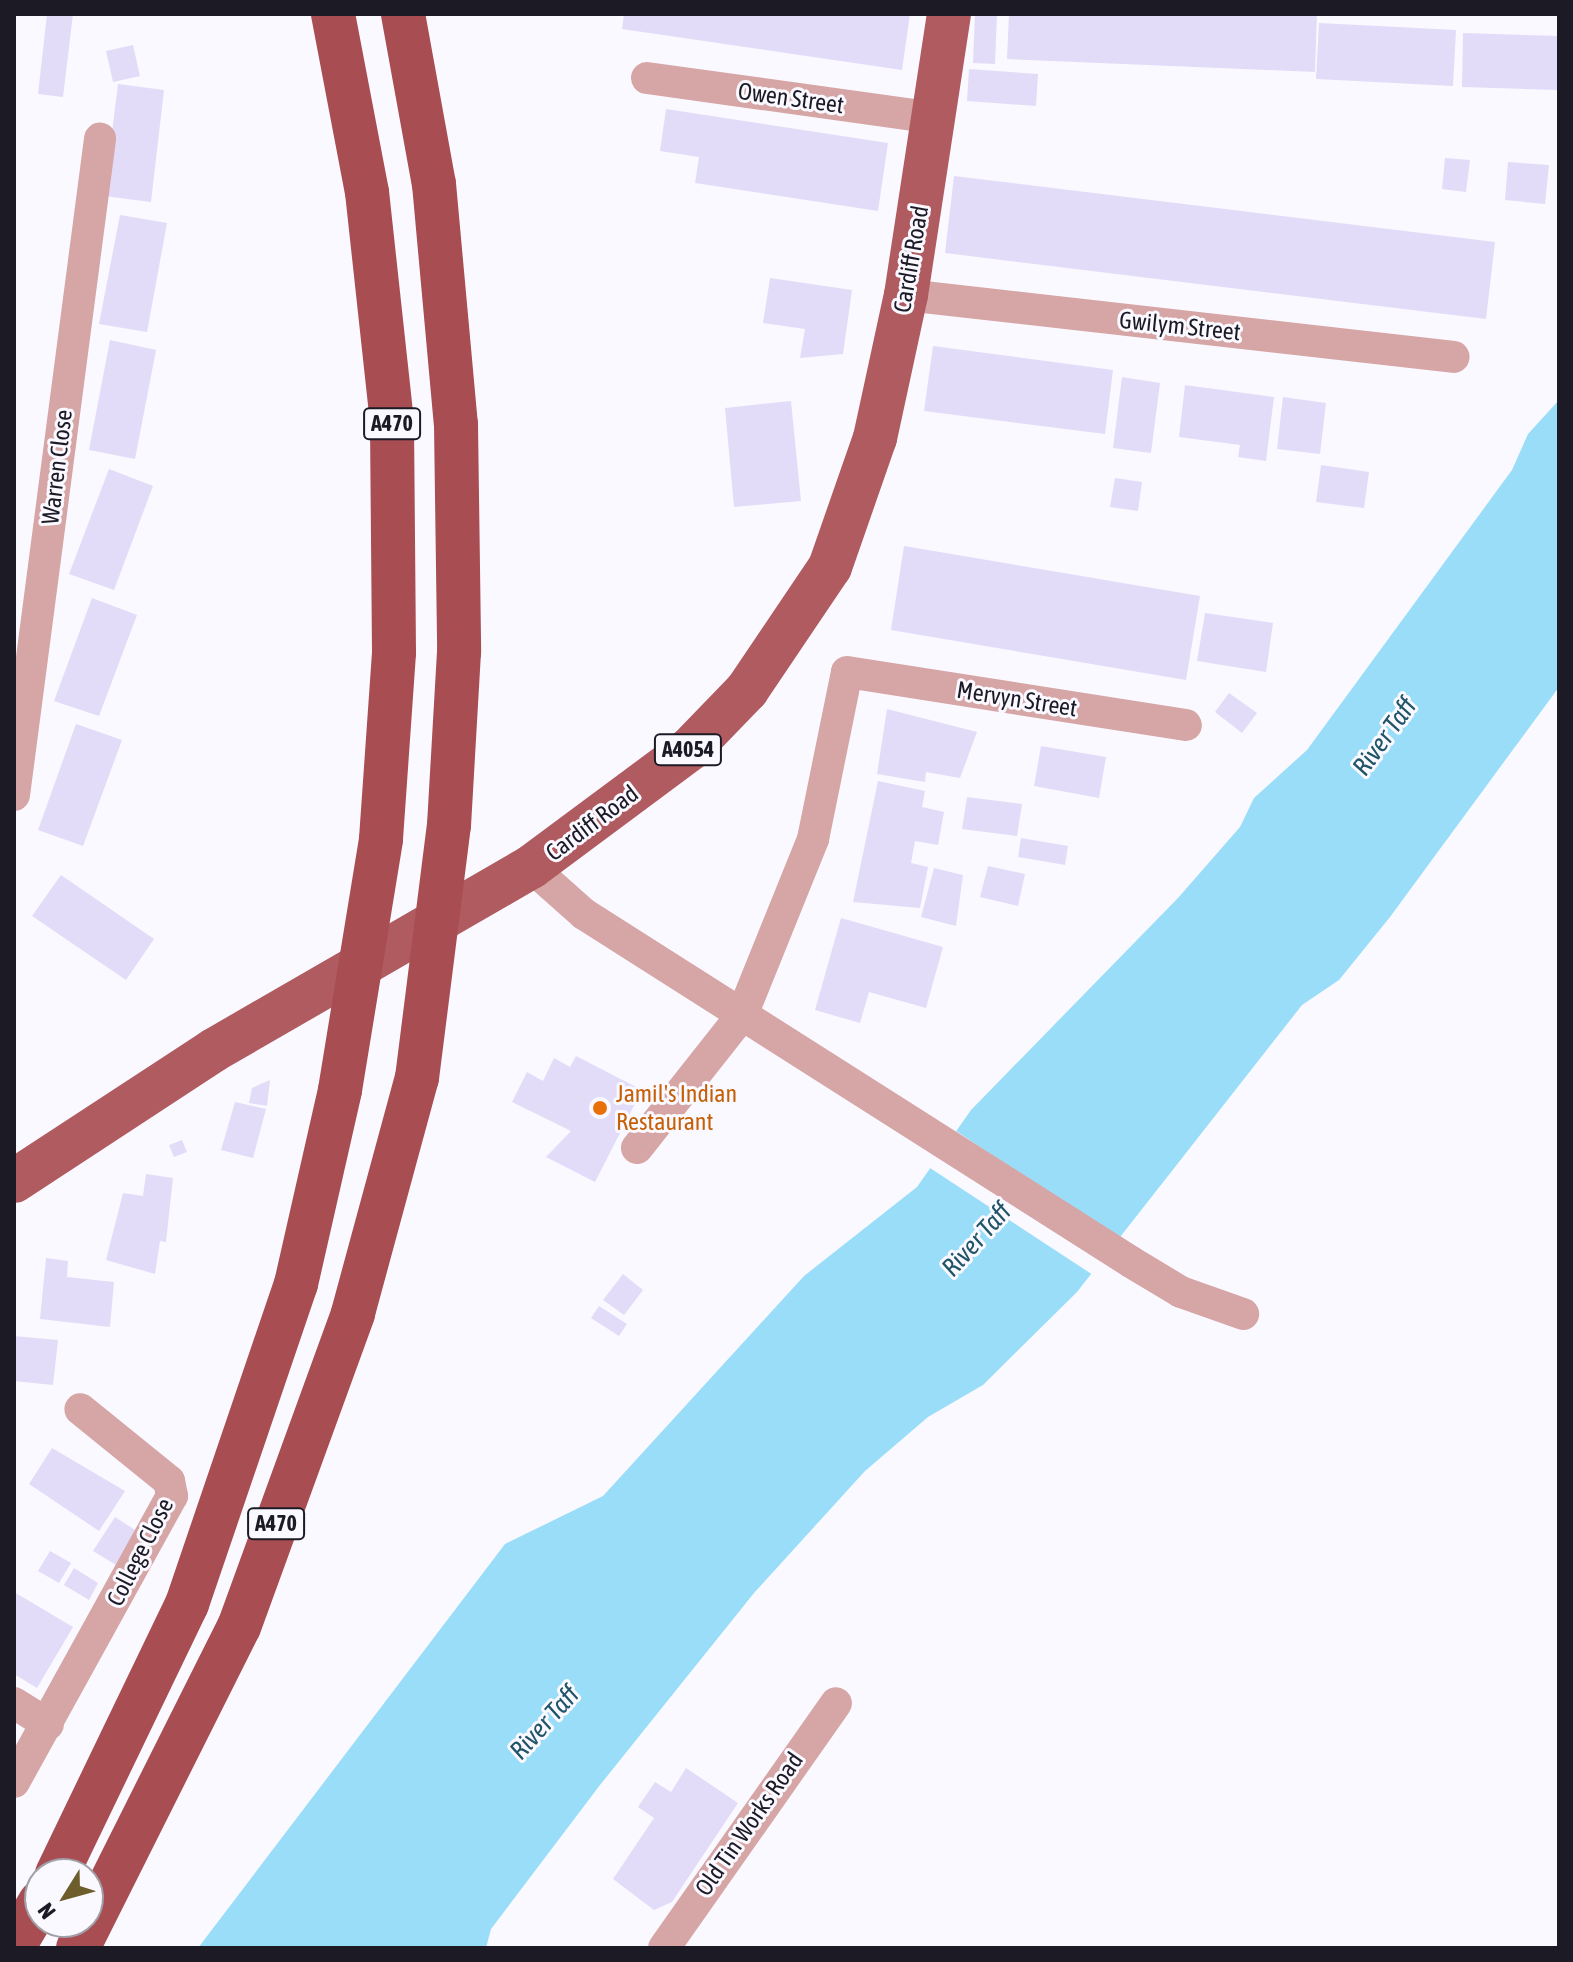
<!DOCTYPE html>
<html>
<head>
<meta charset="utf-8">
<style>
  body { margin:0 }
  #map { position:relative; width:1573px; height:1962px; overflow:hidden; background:#faf9ff; font-family:"Asap Condensed",sans-serif }
  div>[style] { position:absolute }
  .water>* { inset:0; background:#9addf9 }
  .pier>* { inset:0; background:#faf9ff }
  .building>* { inset:0; background:#e2dcf9 }
  .minor>* { height:32px; margin:-16px; padding:0 16px; transform-origin:16px; border-radius:16px; background:#d6a5a5 }
  .primary>* { height:44px; margin:-22px; padding:0 22px; transform-origin:22px; border-radius:22px; background:#b05b5f }
  .trunk>* { height:44px; margin:-22px; padding:0 22px; transform-origin:22px; border-radius:22px; background:#a84d52 }
  .trunk-bridge>* { height:44px; margin:-22px; padding:0 22px; transform-origin:22px; border-radius:22px; background:#a84d52 }
  .dots>* { width:22px; height:22px; translate:-50% -50%; box-sizing:border-box; border:4px solid #faf9ff; border-radius:50% }
  span { translate:-50% -50%; white-space:nowrap; text-align:center; line-height:1.15; -webkit-text-stroke:6px #faf9ff; paint-order:stroke }
  .shield-label span { padding:2px 6px; background:#faf9ff; border:2px solid; border-radius:6px; -webkit-text-stroke-width:0 }
  .shield-label { font-size:22px; color:#1c1a25; font-weight:700 }
  .street-label { font-size:24px; color:#1c1a25 }
  .food-label { font-size:24px; color:#c56008 }
  .left { translate:0 -50%; text-align:left }
  .water-label { font-size:26px; color:#205468; font-style:italic }
  .frame { position:absolute; inset:0; border:16px solid #1c1a25; pointer-events:none }
  .north { position:absolute; left:24px; top:1858px; width:80px; height:80px; box-sizing:border-box; background:#faf9ff; border:2px solid #a1a0a8; border-radius:50%; rotate:233deg; font-size:22px; font-weight:700; line-height:32px; text-align:center; color:#1c1a25 }
  .north::after { content:''; display:block; margin:auto; width:28px; height:36px; background:#6d5e2b; clip-path:polygon(50% 0,100% 100%,50% 72%,0 100%) }
</style>
</head>
<body>
<div id="map">
  <div class="water">
    <div style="clip-path:polygon(1559px 400px,1559px 687px,1390px 917px,1339px 980px,1302px 1005px,1077px 1292px,983px 1385px,928px 1417px,865px 1471px,754px 1593px,600px 1785px,491px 1929px,486px 1948px,198px 1948px,505px 1544px,603px 1496px,804px 1276px,917px 1187px,971px 1110px,1178px 898px,1240px 827px,1254px 798px,1307px 750px,1512px 470px,1528px 434px)"></div>
  </div>
  <div class="pier">
    <div style="clip-path:polygon(953px 1129px,1119px 1239px,1093px 1275px,927px 1166px)"></div>
  </div>
  <div class="building">
    <div style="clip-path:polygon(47px 14px,73px 14px,63px 97px,38px 94px)"></div>
    <div style="clip-path:polygon(624px 14px,910px 14px,902px 70px,622px 29px)"></div>
    <div style="clip-path:polygon(975px 14px,997px 14px,995px 64px,973px 63px)"></div>
    <div style="clip-path:polygon(1009px 14px,1317px 14px,1315px 72px,1007px 59px)"></div>
    <div style="clip-path:polygon(1319px 23px,1456px 30px,1453px 86px,1316px 79px)"></div>
    <div style="clip-path:polygon(1463px 33px,1559px 36px,1559px 90px,1462px 87px)"></div>
    <div style="clip-path:polygon(133px 45px,140px 76px,113px 82px,106px 51px)"></div>
    <div style="clip-path:polygon(969px 69px,1038px 74px,1036px 106px,967px 101px)"></div>
    <div style="clip-path:polygon(118px 84px,164px 90px,151px 202px,104px 196px)"></div>
    <div style="clip-path:polygon(666px 109px,888px 143px,878px 211px,695px 183px,699px 157px,660px 151px)"></div>
    <div style="clip-path:polygon(1445px 158px,1470px 160px,1466px 192px,1442px 189px)"></div>
    <div style="clip-path:polygon(1508px 162px,1549px 165px,1545px 204px,1505px 200px)"></div>
    <div style="clip-path:polygon(954px 176px,1495px 242px,1486px 319px,945px 253px)"></div>
    <div style="clip-path:polygon(120px 215px,167px 223px,147px 332px,99px 324px)"></div>
    <div style="clip-path:polygon(770px 278px,852px 290px,843px 354px,800px 358px,805px 329px,763px 323px)"></div>
    <div style="clip-path:polygon(110px 340px,156px 350px,135px 459px,89px 450px)"></div>
    <div style="clip-path:polygon(933px 346px,1113px 370px,1105px 434px,924px 411px)"></div>
    <div style="clip-path:polygon(1122px 377px,1160px 383px,1151px 453px,1113px 448px)"></div>
    <div style="clip-path:polygon(1185px 385px,1274px 397px,1266px 461px,1238px 457px,1240px 445px,1179px 437px)"></div>
    <div style="clip-path:polygon(1283px 397px,1326px 403px,1320px 454px,1277px 449px)"></div>
    <div style="clip-path:polygon(791px 401px,801px 501px,734px 507px,725px 408px)"></div>
    <div style="clip-path:polygon(1321px 465px,1369px 472px,1364px 508px,1316px 502px)"></div>
    <div style="clip-path:polygon(109px 469px,153px 486px,114px 590px,69px 574px)"></div>
    <div style="clip-path:polygon(1115px 478px,1142px 482px,1138px 511px,1110px 507px)"></div>
    <div style="clip-path:polygon(904px 546px,1200px 596px,1186px 680px,891px 630px)"></div>
    <div style="clip-path:polygon(92px 598px,137px 615px,99px 716px,54px 701px)"></div>
    <div style="clip-path:polygon(1205px 613px,1273px 623px,1266px 672px,1197px 661px)"></div>
    <div style="clip-path:polygon(1229px 693px,1257px 713px,1242px 733px,1215px 712px)"></div>
    <div style="clip-path:polygon(887px 709px,977px 732px,960px 778px,926px 772px,925px 782px,877px 774px)"></div>
    <div style="clip-path:polygon(76px 724px,122px 740px,83px 846px,38px 830px)"></div>
    <div style="clip-path:polygon(1041px 746px,1106px 757px,1099px 798px,1034px 786px)"></div>
    <div style="clip-path:polygon(878px 781px,925px 791px,922px 807px,944px 812px,938px 845px,915px 841px,911px 863px,928px 867px,920px 908px,853px 902px)"></div>
    <div style="clip-path:polygon(967px 797px,1022px 804px,1017px 836px,962px 829px)"></div>
    <div style="clip-path:polygon(1021px 838px,1068px 846px,1065px 865px,1018px 857px)"></div>
    <div style="clip-path:polygon(988px 866px,1025px 874px,1018px 906px,980px 897px)"></div>
    <div style="clip-path:polygon(934px 868px,963px 875px,956px 926px,921px 917px)"></div>
    <div style="clip-path:polygon(61px 875px,154px 939px,126px 980px,32px 916px)"></div>
    <div style="clip-path:polygon(841px 918px,943px 947px,926px 1008px,869px 992px,860px 1023px,815px 1010px)"></div>
    <div style="clip-path:polygon(576px 1056px,642px 1090px,595px 1182px,546px 1157px,571px 1131px,512px 1102px,527px 1072px,543px 1081px,554px 1058px,570px 1067px)"></div>
    <div style="clip-path:polygon(270px 1080px,267px 1106px,249px 1103px,252px 1088px)"></div>
    <div style="clip-path:polygon(235px 1102px,266px 1109px,253px 1158px,221px 1150px)"></div>
    <div style="clip-path:polygon(182px 1140px,187px 1152px,174px 1157px,169px 1145px)"></div>
    <div style="clip-path:polygon(146px 1174px,173px 1178px,166px 1242px,160px 1241px,155px 1274px,106px 1260px,123px 1193px,143px 1196px)"></div>
    <div style="clip-path:polygon(46px 1258px,68px 1261px,67px 1277px,114px 1282px,110px 1327px,40px 1319px)"></div>
    <div style="clip-path:polygon(623px 1274px,643px 1290px,624px 1315px,603px 1300px)"></div>
    <div style="clip-path:polygon(599px 1306px,627px 1324px,619px 1336px,591px 1318px)"></div>
    <div style="clip-path:polygon(14px 1336px,58px 1340px,53px 1385px,14px 1381px)"></div>
    <div style="clip-path:polygon(52px 1448px,125px 1491px,99px 1531px,29px 1484px)"></div>
    <div style="clip-path:polygon(115px 1517px,138px 1532px,116px 1565px,93px 1551px)"></div>
    <div style="clip-path:polygon(50px 1551px,71px 1563px,59px 1583px,38px 1571px)"></div>
    <div style="clip-path:polygon(74px 1568px,98px 1583px,89px 1600px,64px 1585px)"></div>
    <div style="clip-path:polygon(14px 1592px,73px 1627px,37px 1688px,14px 1674px)"></div>
    <div style="clip-path:polygon(686px 1768px,738px 1803px,672px 1902px,654px 1910px,613px 1879px,654px 1818px,638px 1807px,655px 1782px,671px 1792px)"></div>
  </div>
  <div class="minor">
    <div style="left:647px;top:78px;width:290px;rotate:7.9deg"></div>
    <div style="left:906px;top:295px;width:551px;rotate:6.45deg"></div>
    <div style="left:14px;top:795px;width:662px;rotate:-82.53deg"></div>
    <div style="left:531px;top:867px;width:71px;rotate:41.6deg"></div>
    <div style="left:584px;top:914px;width:648px;rotate:32.46deg"></div>
    <div style="left:1131px;top:1262px;width:58px;rotate:31deg"></div>
    <div style="left:1181px;top:1292px;width:66px;rotate:19.5deg"></div>
    <div style="left:637px;top:1148px;width:169px;rotate:-51.7deg"></div>
    <div style="left:742px;top:1015px;width:190px;rotate:-68deg"></div>
    <div style="left:813px;top:839px;width:170px;rotate:-78.5deg"></div>
    <div style="left:847px;top:672px;width:343px;rotate:8.9deg"></div>
    <div style="left:14px;top:1703px;width:40px;rotate:32deg"></div>
    <div style="left:14px;top:1782px;width:327px;rotate:-61.1deg"></div>
    <div style="left:172px;top:1496px;width:15px;rotate:-101deg"></div>
    <div style="left:169px;top:1481px;width:114px;rotate:-141deg"></div>
    <div style="left:664px;top:1948px;width:299px;rotate:-54.9deg"></div>
  </div>
  <div class="primary">
    <div style="left:14px;top:1181px;width:239px;rotate:-33.2deg"></div>
    <div style="left:214px;top:1050px;width:366px;rotate:-30deg"></div>
    <div style="left:531px;top:867px;width:199px;rotate:-36.6deg"></div>
    <div style="left:691px;top:748px;width:81px;rotate:-46deg"></div>
    <div style="left:747px;top:690px;width:148px;rotate:-56deg"></div>
    <div style="left:830px;top:567px;width:137px;rotate:-70.8deg"></div>
    <div style="left:875px;top:438px;width:146px;rotate:-77.8deg"></div>
    <div style="left:906px;top:295px;width:284px;rotate:-81.3deg"></div>
  </div>
  <div class="trunk">
    <div style="left:333px;top:14px;width:181px;rotate:79.2deg"></div>
    <div style="left:367px;top:192px;width:233px;rotate:83.8deg"></div>
    <div style="left:392px;top:424px;width:229px;rotate:89.5deg"></div>
    <div style="left:394px;top:653px;width:186px;rotate:94deg"></div>
    <div style="left:403px;top:14px;width:173px;rotate:79.7deg"></div>
    <div style="left:434px;top:184px;width:241px;rotate:84.8deg"></div>
    <div style="left:456px;top:424px;width:228px;rotate:89.2deg"></div>
    <div style="left:459px;top:652px;width:174px;rotate:93.3deg"></div>
    <div style="left:57px;top:1874px;width:300px;rotate:-64.3deg"></div>
    <div style="left:187px;top:1604px;width:338px;rotate:-71.2deg"></div>
    <div style="left:296px;top:1284px;width:199px;rotate:-77.2deg"></div>
    <div style="left:14px;top:1946px;width:51px;rotate:-59.4deg"></div>
    <div style="left:78px;top:1948px;width:359px;rotate:-63.4deg"></div>
    <div style="left:239px;top:1627px;width:334px;rotate:-70deg"></div>
    <div style="left:353px;top:1313px;width:244px;rotate:-74.8deg"></div>
  </div>
  <div class="trunk-bridge">
    <div style="left:417px;top:1078px;width:254px;rotate:-82.8deg"></div>
    <div style="left:340px;top:1090px;width:254px;rotate:-80.7deg"></div>
  </div>
  <div class="dots">
    <div style="left:600px;top:1108px;background:#e8710a"></div>
  </div>
  <div class="shield-label">
    <span style="left:392px;top:424px">A470</span>
    <span style="left:688px;top:750px">A4054</span>
    <span style="left:276px;top:1524px">A470</span>
  </div>
  <div class="street-label">
    <span style="left:791px;top:98px;rotate:8deg">Owen Street</span>
    <span style="left:911px;top:259px;rotate:-80deg">Cardiff Road</span>
    <span style="left:1180px;top:326px;rotate:6deg">Gwilym Street</span>
    <span style="left:57px;top:467px;rotate:-83deg">Warren Close</span>
    <span style="left:1017px;top:699px;rotate:9deg">Mervyn Street</span>
    <span style="left:592px;top:823px;rotate:-37deg">Cardiff Road</span>
    <span style="left:140px;top:1552px;rotate:-63deg">College Close</span>
    <span style="left:749px;top:1824px;rotate:-55deg">Old Tin Works Road</span>
  </div>
  <div class="food-label">
    <span class="left" style="left:616px;top:1108px">Jamil's Indian<br>Restaurant</span>
  </div>
  <div class="water-label">
    <span style="left:1385px;top:737px;rotate:-54deg">River Taff</span>
    <span style="left:977px;top:1240px;rotate:-48deg">River Taff</span>
    <span style="left:545px;top:1723px;rotate:-48deg">River Taff</span>
  </div>
  <div class="frame"></div>
  <div class="north">N</div>
</div>
</body>
</html>
